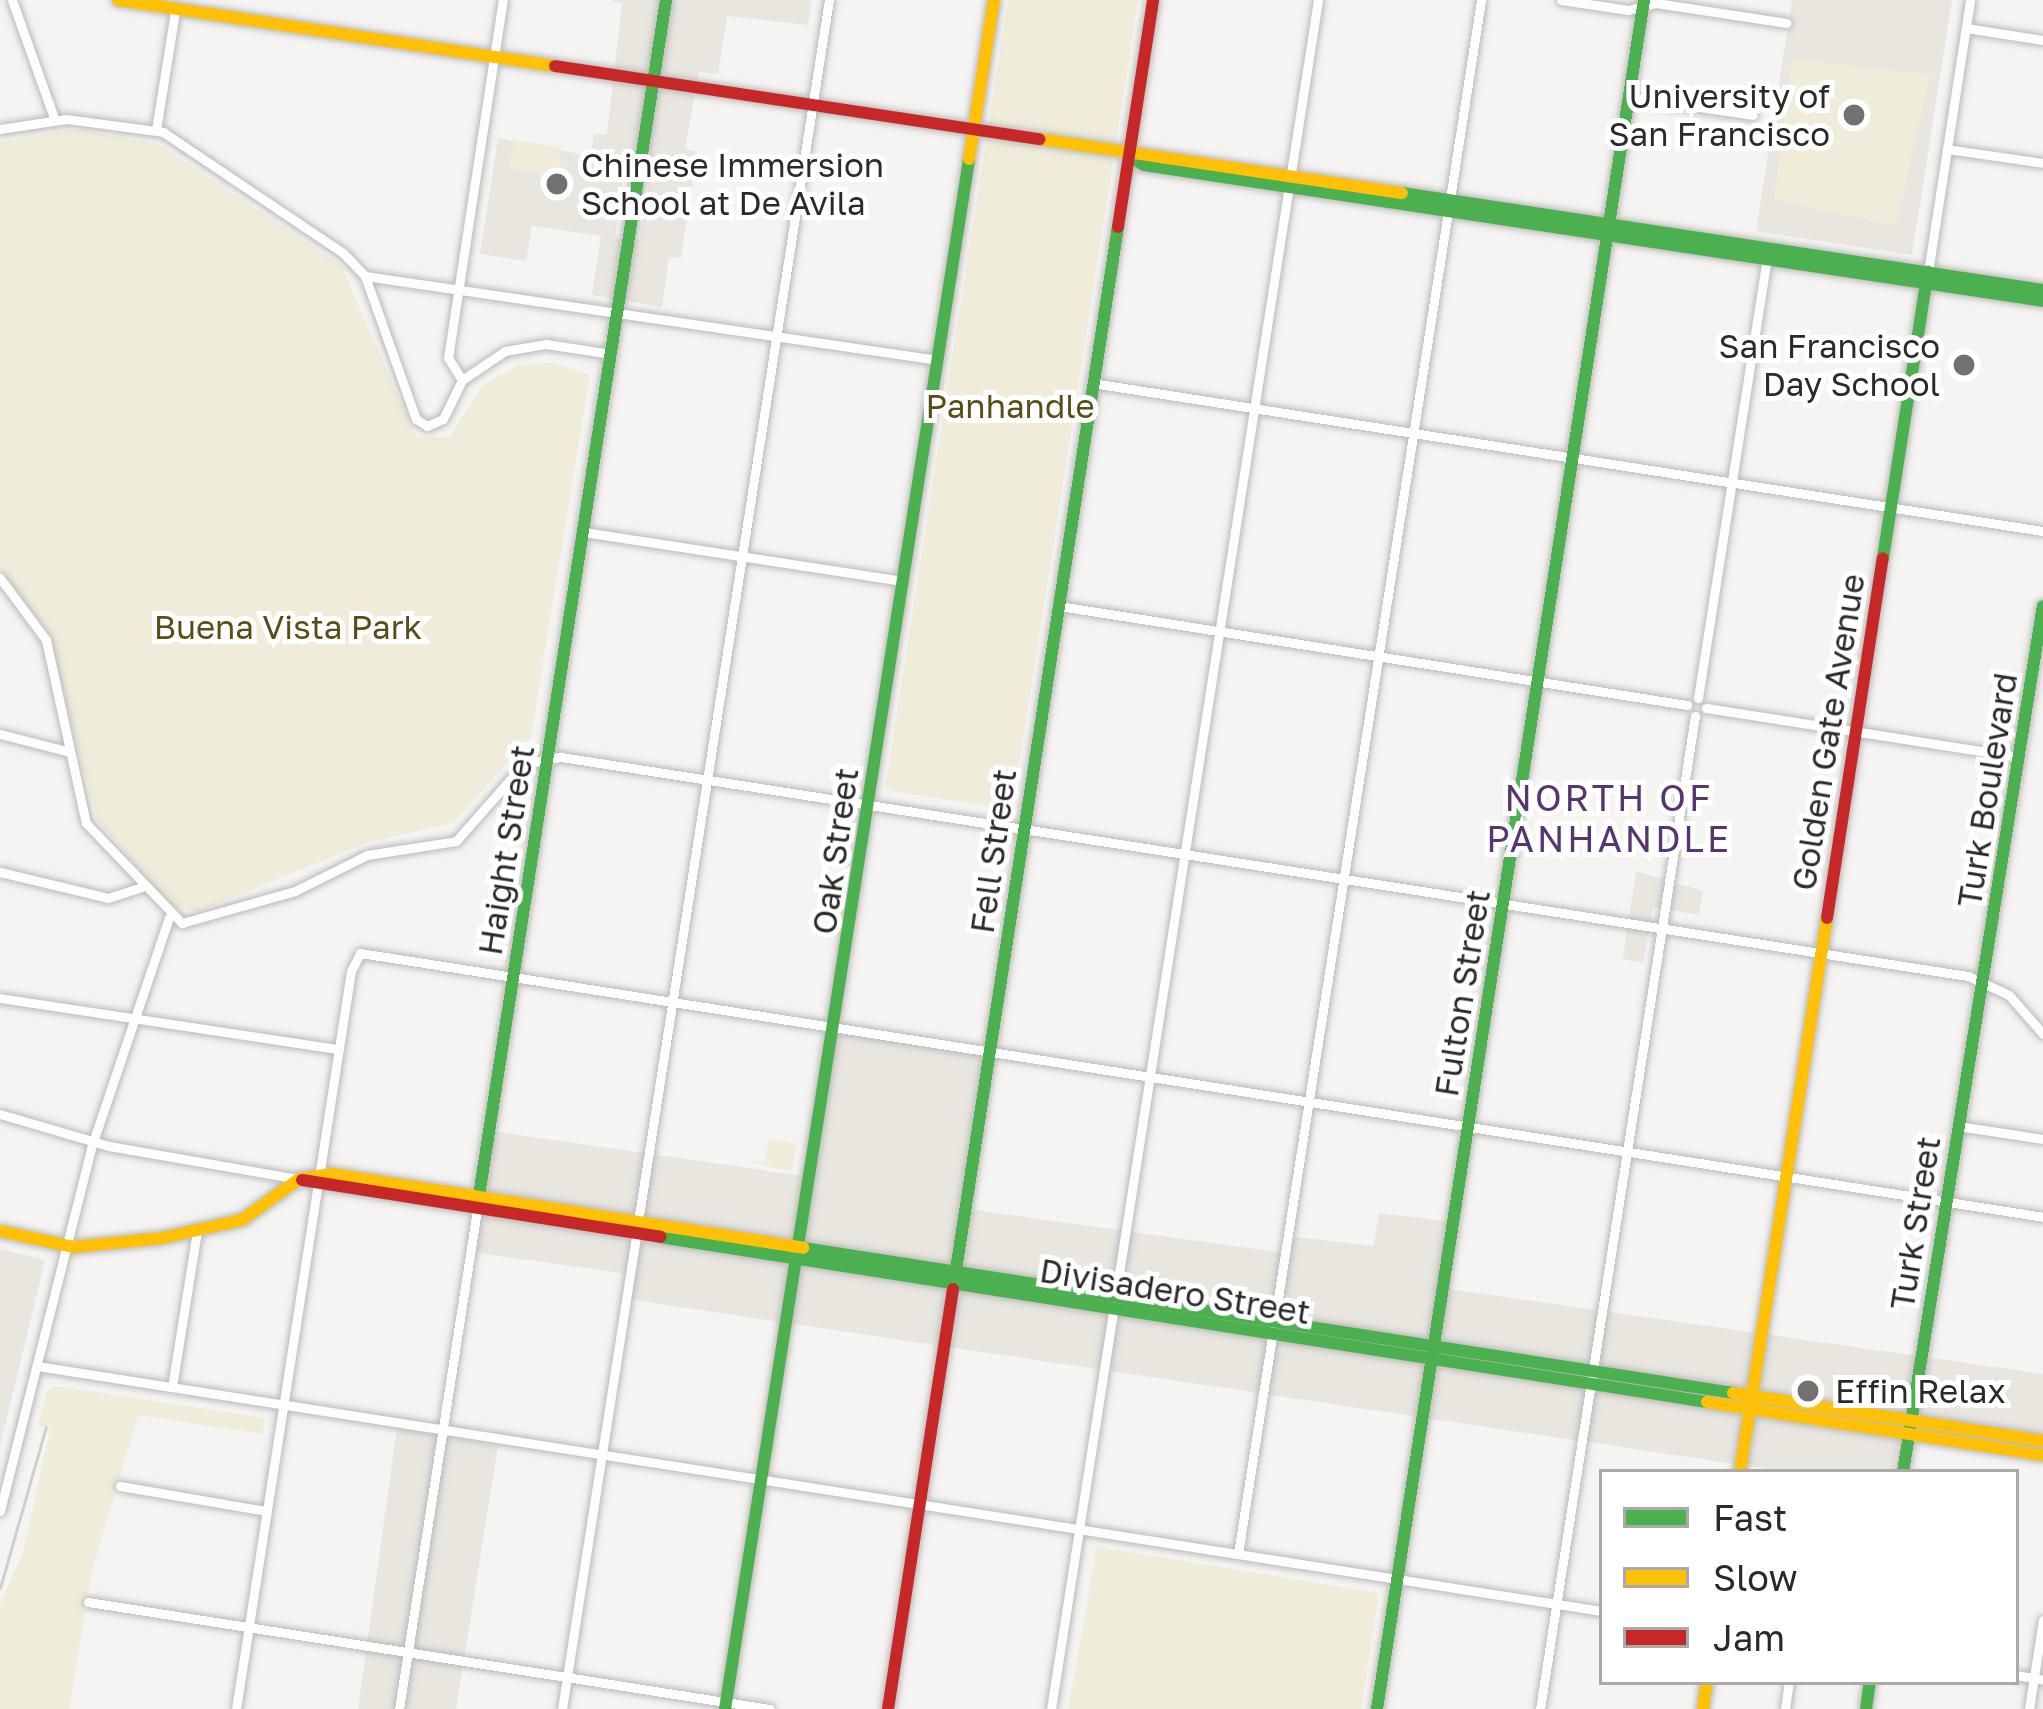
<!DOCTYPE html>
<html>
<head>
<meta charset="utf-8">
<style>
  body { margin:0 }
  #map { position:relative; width:2043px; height:1709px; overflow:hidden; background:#f5f4f3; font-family:"Golos Text",sans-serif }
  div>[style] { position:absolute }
  .built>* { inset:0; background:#e8e6df }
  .green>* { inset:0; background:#f0ecda }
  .roads { filter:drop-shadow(0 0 3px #bbbab9) drop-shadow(0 0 3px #bbbab9) }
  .street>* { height:9px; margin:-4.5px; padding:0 4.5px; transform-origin:4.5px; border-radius:4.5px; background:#fefdfd }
  .fast>* { height:12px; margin:-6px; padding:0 6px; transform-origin:6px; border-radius:6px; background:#4caf50 }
  .slow>* { height:12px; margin:-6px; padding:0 6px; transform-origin:6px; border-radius:6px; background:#ffc107 }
  .jam>* { height:12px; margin:-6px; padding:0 6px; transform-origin:6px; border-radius:6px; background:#c62828 }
  .tram>* { height:3px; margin:-1.5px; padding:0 1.5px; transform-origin:1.5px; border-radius:1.5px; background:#cececd }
  .dots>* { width:33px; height:33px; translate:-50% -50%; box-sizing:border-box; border:6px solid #fff; border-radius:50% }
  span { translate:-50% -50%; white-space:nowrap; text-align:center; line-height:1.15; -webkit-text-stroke:10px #fff; paint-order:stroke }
  .poi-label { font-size:33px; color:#2a2a29 }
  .right { translate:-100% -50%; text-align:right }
  .left { translate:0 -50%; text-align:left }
  .park-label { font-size:33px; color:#574f19 }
  .street-label { font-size:33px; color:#2a2a29 }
  .neighbourhood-label { font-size:36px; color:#57356e; letter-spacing:3px }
  .legend { position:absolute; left:1599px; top:1469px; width:420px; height:216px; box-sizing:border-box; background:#fff; border:3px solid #aaaaa9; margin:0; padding:15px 21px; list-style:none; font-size:36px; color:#2a2a29 }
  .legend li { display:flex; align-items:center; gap:24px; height:60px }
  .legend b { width:60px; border:3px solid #aaaaa9 }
</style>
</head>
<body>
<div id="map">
  <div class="built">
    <div style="clip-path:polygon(evenodd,610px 0,812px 0,808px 25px,727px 16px,718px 74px,699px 72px,685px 149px,697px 152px,681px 258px,669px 257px,662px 307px,592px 295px,601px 236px,532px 226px,526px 261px,480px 254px,498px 138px,590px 156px,594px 134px,607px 134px,622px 3px,610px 0,625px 163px,651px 167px,640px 240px,615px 237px,625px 163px)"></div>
    <div style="clip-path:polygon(1792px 0,1952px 0,1912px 255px,1756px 231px)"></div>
    <div style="clip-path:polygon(1636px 871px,1703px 891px,1699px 915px,1653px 907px,1643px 963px,1623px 959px)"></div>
    <div style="clip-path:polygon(835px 1028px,991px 1052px,967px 1209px,1285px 1253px,1288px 1236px,1374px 1246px,1379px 1213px,1453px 1222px,1443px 1288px,2043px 1374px,2043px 1435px,1902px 1415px,1893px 1472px,1789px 1472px,626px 1299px,629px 1274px,471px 1252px,490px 1131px,811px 1177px)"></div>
    <div style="clip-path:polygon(0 1249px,45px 1260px,0 1447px)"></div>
    <div style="clip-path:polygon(397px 1428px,498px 1446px,456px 1709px,358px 1709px)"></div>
  </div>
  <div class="green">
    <div style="clip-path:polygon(1008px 0,1138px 0,1012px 810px,885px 790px)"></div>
    <div style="clip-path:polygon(1792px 59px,1930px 74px,1896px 226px,1774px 200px)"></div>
    <div style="clip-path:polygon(75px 129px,158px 144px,341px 265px,416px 437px,450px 437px,481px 387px,516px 366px,552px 362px,590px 375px,531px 737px,453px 823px,366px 843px,197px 912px,172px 906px,97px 820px,48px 631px,0 569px,0 142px)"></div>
    <div style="clip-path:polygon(514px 140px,559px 147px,563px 178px,509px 169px)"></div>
    <div style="clip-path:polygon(769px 1139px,797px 1144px,792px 1172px,749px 1162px,765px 1161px)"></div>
    <div style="clip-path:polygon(56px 1386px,265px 1418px,263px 1434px,138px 1415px,91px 1574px,69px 1709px,0 1709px,0 1604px,23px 1552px,50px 1429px,38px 1425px,46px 1392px)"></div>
    <div style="clip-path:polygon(1097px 1547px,1379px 1593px,1361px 1709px,1068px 1709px)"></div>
  </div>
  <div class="roads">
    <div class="street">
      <div style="left:12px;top:0;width:125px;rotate:70.4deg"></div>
      <div style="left:1561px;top:0;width:68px;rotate:8.5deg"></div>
      <div style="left:1628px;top:10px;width:29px;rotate:-14deg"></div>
      <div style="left:1656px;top:3px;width:132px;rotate:8.7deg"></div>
      <div style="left:1966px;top:28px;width:78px;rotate:8.9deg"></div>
      <div style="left:1630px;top:97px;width:124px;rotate:8.3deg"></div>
      <div style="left:0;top:129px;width:67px;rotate:-8.6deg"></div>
      <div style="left:66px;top:119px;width:98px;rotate:7.6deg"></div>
      <div style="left:163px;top:132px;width:217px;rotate:33.9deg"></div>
      <div style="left:343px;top:253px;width:32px;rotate:46deg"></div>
      <div style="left:365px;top:276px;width:152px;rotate:70.4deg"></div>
      <div style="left:416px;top:419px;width:13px;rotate:32deg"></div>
      <div style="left:427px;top:426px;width:17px;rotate:-24deg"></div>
      <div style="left:443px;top:419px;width:43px;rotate:-64deg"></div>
      <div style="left:462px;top:380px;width:52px;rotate:-34deg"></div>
      <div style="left:505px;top:351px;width:42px;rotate:-9.7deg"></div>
      <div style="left:546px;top:344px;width:66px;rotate:8.7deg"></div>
      <div style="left:156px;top:130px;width:121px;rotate:-80.9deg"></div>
      <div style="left:1947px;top:149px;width:97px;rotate:8.3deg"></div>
      <div style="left:1928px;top:272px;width:275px;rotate:-81.2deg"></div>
      <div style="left:365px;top:276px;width:579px;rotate:8.34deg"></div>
      <div style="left:462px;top:380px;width:26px;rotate:-122deg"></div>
      <div style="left:448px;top:358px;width:362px;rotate:-81.3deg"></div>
      <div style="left:1092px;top:383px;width:962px;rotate:8.85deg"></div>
      <div style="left:583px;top:532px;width:324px;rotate:8.7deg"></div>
      <div style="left:0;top:578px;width:77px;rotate:53.4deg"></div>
      <div style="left:46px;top:640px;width:187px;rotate:77.7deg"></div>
      <div style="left:86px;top:823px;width:139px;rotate:46.2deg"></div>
      <div style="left:182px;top:923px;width:117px;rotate:-15.8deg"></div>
      <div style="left:295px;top:891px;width:80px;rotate:-26.6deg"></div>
      <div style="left:367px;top:855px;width:90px;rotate:-8.9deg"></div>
      <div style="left:456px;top:841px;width:103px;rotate:-48.6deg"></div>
      <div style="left:524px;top:764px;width:38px;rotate:-11deg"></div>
      <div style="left:561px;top:757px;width:1424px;rotate:8.85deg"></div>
      <div style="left:1968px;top:976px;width:45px;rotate:24.9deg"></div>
      <div style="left:2009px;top:995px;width:52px;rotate:48.9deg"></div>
      <div style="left:1059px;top:606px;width:636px;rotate:8.96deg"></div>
      <div style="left:1698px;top:698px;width:445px;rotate:-81.1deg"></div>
      <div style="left:1706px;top:708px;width:317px;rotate:8.9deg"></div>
      <div style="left:0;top:734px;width:72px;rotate:14.4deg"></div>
      <div style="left:0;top:872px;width:111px;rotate:13.5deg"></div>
      <div style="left:108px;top:898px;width:35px;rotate:-18deg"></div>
      <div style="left:0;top:998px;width:343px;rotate:8.6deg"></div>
      <div style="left:0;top:1114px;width:114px;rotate:16.4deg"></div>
      <div style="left:109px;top:1146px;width:193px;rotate:9.9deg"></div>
      <div style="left:1958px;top:1126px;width:86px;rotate:8.7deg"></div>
      <div style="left:638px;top:1222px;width:1237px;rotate:-81.12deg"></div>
      <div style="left:37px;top:1366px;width:1584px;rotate:8.9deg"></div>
      <div style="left:172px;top:1387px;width:158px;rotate:-80.9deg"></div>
      <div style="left:120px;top:1486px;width:149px;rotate:9.7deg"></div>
      <div style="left:0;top:1511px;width:381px;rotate:-75.9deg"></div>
      <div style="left:93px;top:1142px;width:237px;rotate:-71.3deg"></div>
      <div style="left:1238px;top:1554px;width:1573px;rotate:-81.11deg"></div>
      <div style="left:88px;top:1602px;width:690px;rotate:8.92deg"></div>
      <div style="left:2016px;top:1675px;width:27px;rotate:10deg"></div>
      <div style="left:236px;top:1709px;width:747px;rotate:-81.14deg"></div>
      <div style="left:351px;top:971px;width:20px;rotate:-63deg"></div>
      <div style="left:360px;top:953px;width:1704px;rotate:8.91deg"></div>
      <div style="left:399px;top:1709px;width:505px;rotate:-81.12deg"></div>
      <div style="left:562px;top:1709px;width:480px;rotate:-81.1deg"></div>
      <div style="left:1051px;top:1709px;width:1730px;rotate:-81.12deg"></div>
      <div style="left:1540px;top:1709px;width:1005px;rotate:-81.13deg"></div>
      <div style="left:1785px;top:1709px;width:27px;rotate:-82deg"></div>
      <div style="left:2029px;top:1709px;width:90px;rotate:-81.1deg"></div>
    </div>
    <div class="fast">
      <div style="left:1129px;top:156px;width:17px;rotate:31deg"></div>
      <div style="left:1144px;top:165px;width:909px;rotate:8.6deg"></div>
      <div style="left:1402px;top:193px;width:648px;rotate:8.61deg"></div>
      <div style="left:1883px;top:558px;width:290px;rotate:-81.1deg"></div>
      <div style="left:478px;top:1202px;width:1217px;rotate:-81.11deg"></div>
      <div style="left:660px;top:1237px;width:1060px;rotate:8.96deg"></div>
      <div style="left:803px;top:1248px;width:941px;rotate:8.86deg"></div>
      <div style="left:953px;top:1289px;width:1075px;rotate:-81.17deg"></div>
      <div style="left:1903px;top:1472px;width:877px;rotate:-80.82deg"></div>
      <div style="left:725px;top:1709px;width:1569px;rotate:-81.05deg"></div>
      <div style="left:1377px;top:1709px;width:1730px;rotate:-81.12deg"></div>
      <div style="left:1866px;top:1709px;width:27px;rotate:-82deg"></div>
    </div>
    <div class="slow">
      <div style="left:118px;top:0;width:442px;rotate:8.6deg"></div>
      <div style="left:1040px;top:139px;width:366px;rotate:8.5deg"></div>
      <div style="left:969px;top:159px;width:161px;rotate:-81.1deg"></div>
      <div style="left:0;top:1231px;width:76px;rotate:12.2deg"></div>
      <div style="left:74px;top:1247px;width:88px;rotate:-5.8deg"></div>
      <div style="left:162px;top:1238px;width:82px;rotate:-12.7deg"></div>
      <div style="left:242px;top:1220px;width:70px;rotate:-35.7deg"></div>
      <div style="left:299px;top:1179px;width:33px;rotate:-9deg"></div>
      <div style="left:332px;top:1174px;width:477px;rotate:8.9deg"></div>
      <div style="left:1733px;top:1393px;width:314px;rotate:8.8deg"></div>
      <div style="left:1707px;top:1402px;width:340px;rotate:9deg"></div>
      <div style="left:1740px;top:1472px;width:561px;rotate:-81.08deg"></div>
      <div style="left:1703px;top:1709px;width:27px;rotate:-82deg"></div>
    </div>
    <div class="jam">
      <div style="left:555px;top:66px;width:490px;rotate:8.6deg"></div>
      <div style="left:1118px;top:227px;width:230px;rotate:-81.2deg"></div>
      <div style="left:1827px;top:918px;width:364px;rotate:-81.2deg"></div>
      <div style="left:302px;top:1180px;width:363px;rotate:9deg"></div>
      <div style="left:888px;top:1709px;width:425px;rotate:-81.2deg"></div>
    </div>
  </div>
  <div class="tram">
    <div style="left:0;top:1588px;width:167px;rotate:-74.1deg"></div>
  </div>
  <div class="dots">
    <div style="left:1854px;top:115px;background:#717170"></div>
    <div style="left:557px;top:184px;background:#717170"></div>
    <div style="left:1964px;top:365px;background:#717170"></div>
    <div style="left:1808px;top:1391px;background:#717170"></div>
  </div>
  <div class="poi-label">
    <span class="right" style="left:1830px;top:115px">University of<br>San Francisco</span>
    <span class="left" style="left:581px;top:184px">Chinese Immersion<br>School at De Avila</span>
    <span class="right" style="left:1940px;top:365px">San Francisco<br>Day School</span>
    <span class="left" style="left:1835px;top:1391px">Effin Relax</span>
  </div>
  <div class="park-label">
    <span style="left:1010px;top:406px">Panhandle</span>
    <span style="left:288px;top:627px">Buena Vista Park</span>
  </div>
  <div class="street-label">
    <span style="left:1828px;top:732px;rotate:-81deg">Golden Gate Avenue</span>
    <span style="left:1987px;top:790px;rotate:-81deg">Turk Boulevard</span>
    <span style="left:506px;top:850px;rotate:-81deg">Haight Street</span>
    <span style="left:835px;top:851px;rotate:-82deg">Oak Street</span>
    <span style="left:993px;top:851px;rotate:-82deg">Fell Street</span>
    <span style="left:1462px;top:993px;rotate:-81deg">Fulton Street</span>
    <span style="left:1915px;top:1223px;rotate:-81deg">Turk Street</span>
    <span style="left:1175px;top:1291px;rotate:9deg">Divisadero Street</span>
  </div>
  <div class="neighbourhood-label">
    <span style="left:1609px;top:818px">NORTH OF<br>PANHANDLE</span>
  </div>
  <ul class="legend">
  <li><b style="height:15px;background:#4caf50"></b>Fast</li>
  <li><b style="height:15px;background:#ffc107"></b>Slow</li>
  <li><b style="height:15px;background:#c62828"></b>Jam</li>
  </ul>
</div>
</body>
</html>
